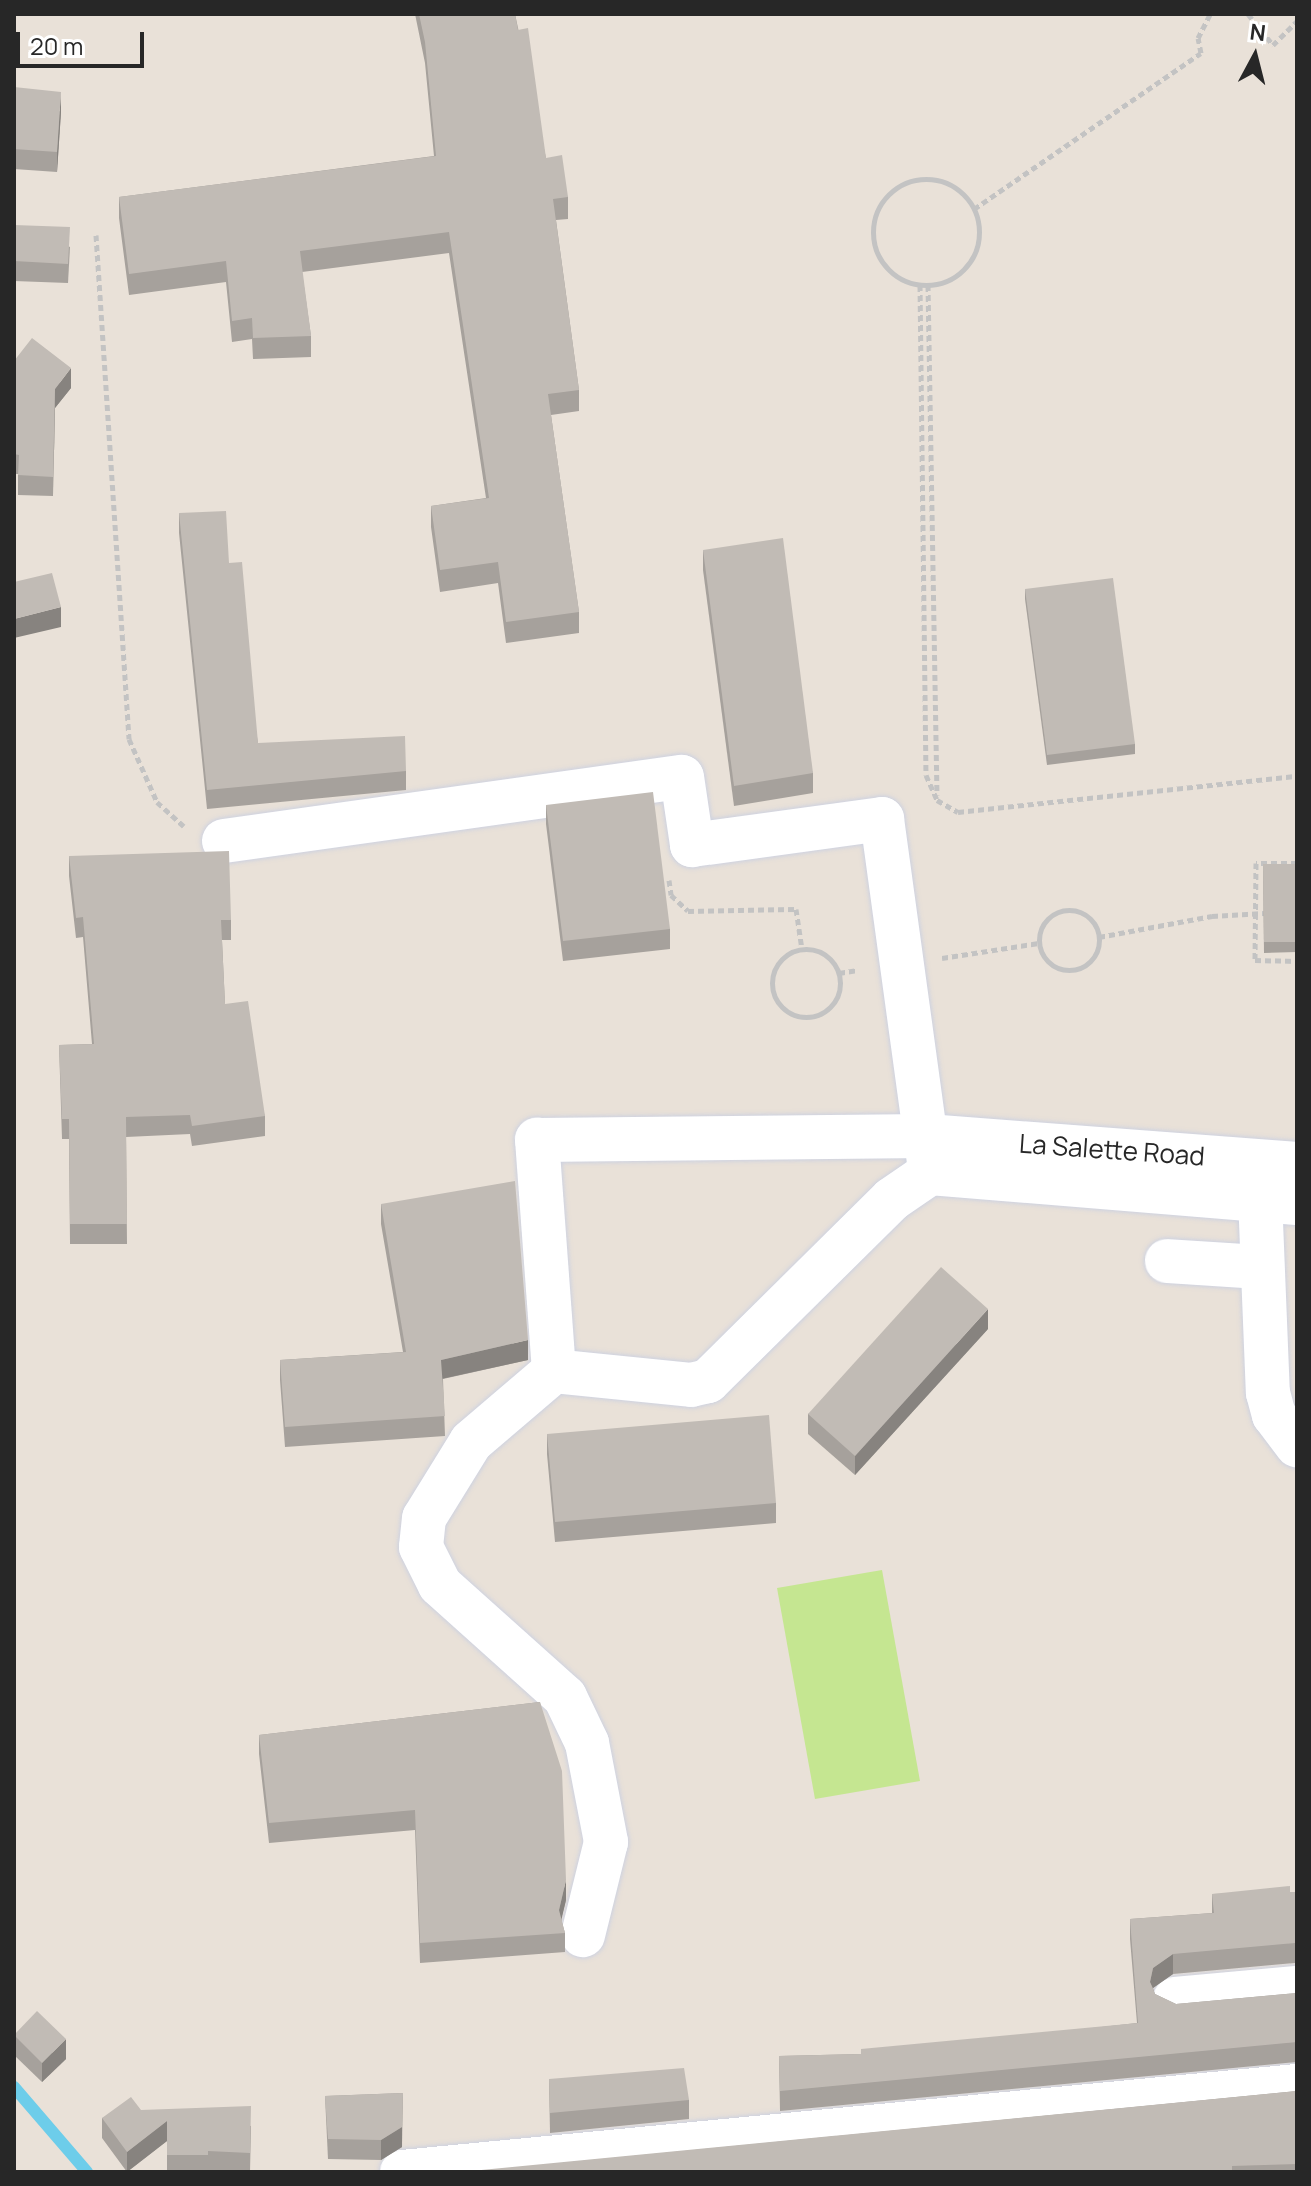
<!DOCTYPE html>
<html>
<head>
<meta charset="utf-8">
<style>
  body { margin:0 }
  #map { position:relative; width:1311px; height:2186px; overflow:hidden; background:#e9e1d8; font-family:Manrope,sans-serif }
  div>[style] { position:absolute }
  .pitch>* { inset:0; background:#c5e691 }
  .stream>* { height:12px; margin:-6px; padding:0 6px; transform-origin:6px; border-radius:6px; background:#6dcdea }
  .path>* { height:5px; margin-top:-2.5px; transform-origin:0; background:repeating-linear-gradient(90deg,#c3c3c3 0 6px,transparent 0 10px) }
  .path>.ring { margin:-2.5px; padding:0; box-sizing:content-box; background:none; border:5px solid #c3c3c3; border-radius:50% }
  .roads { filter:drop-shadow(0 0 2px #ced2e0) drop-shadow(0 0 2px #ced2e0) }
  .minor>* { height:44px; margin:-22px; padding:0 22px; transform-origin:22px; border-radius:22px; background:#fff }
  .wall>* { inset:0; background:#a6a19c }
  .shaded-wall>* { inset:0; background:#87837f }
  .building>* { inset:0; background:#c1bbb5 }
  span { translate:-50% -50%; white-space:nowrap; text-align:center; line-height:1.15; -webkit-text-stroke:7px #fff; paint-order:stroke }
  .street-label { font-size:26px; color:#272727 }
  .frame { position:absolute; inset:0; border:16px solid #272727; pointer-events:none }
  .north { position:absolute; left:1215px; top:16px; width:80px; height:80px; -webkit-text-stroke:6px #fff; paint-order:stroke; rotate:7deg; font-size:22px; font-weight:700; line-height:32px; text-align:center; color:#272727 }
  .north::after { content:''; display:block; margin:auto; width:28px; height:36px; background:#272727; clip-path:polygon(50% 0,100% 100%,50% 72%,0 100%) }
  .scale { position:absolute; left:16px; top:32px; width:128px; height:36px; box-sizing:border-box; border:4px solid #272727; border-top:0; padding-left:10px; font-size:24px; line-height:28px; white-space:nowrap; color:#272727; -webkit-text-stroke:6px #fff; paint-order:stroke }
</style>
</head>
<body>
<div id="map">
  <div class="pitch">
    <div style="clip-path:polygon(882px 1570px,920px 1781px,815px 1799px,777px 1588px)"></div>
  </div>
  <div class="stream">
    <div style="left:14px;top:2087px;width:112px;rotate:49.3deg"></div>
  </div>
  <div class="path">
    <div style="left:1248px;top:14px;width:40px;rotate:51deg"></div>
    <div style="left:1273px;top:45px;width:34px;rotate:-45deg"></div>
    <div class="ring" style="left:873px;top:179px;width:101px;height:101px"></div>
    <div style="left:974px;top:209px;width:275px;rotate:-34.5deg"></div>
    <div style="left:1201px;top:53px;width:15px;rotate:-101deg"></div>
    <div style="left:1198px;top:38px;width:27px;rotate:-63deg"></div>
    <div style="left:96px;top:235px;width:505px;rotate:86.25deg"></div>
    <div style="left:129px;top:739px;width:69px;rotate:66deg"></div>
    <div style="left:157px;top:802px;width:36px;rotate:42deg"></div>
    <div style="left:920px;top:285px;width:490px;rotate:89.3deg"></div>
    <div style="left:926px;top:775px;width:27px;rotate:66deg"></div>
    <div style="left:937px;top:800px;width:24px;rotate:30deg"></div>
    <div style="left:958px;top:812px;width:341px;rotate:-6.1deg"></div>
    <div style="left:928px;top:285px;width:510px;rotate:88.99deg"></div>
    <div style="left:1297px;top:863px;width:41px;rotate:180deg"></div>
    <div style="left:1256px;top:863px;width:97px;rotate:90.6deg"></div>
    <div style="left:1255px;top:960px;width:42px;rotate:1.4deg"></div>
    <div style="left:669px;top:880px;width:15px;rotate:82deg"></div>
    <div style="left:671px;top:895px;width:23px;rotate:43deg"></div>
    <div style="left:688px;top:911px;width:108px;rotate:-1.1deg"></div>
    <div style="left:796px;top:909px;width:40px;rotate:81.5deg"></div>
    <div class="ring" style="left:1039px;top:910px;width:55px;height:55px"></div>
    <div style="left:1099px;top:937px;width:115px;rotate:-10.5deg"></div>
    <div style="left:1212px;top:916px;width:52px;rotate:-3.3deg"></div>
    <div class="ring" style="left:772px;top:949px;width:63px;height:63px"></div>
    <div style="left:942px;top:958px;width:98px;rotate:-8.8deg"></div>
    <div style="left:839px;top:973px;width:19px;rotate:-9deg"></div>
  </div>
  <div class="roads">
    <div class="minor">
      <div style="left:224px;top:841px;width:462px;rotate:-8deg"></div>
      <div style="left:682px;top:777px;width:69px;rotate:81.6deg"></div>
      <div style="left:692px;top:845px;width:192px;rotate:-7.8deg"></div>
      <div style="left:882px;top:819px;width:347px;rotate:82.2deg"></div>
      <div style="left:1259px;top:1172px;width:221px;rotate:87.7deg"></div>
      <div style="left:1268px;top:1393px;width:23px;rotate:75deg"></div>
      <div style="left:1274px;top:1415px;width:38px;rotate:53deg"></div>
      <div style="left:930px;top:1173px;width:46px;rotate:145.6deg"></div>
      <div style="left:892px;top:1199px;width:259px;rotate:135.3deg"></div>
      <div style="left:708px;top:1381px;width:17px;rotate:167deg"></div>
      <div style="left:691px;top:1385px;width:138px;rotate:-174.2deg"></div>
      <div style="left:554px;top:1371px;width:232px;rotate:-94.2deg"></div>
      <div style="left:537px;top:1140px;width:390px;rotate:-0.6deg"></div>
      <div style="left:927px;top:1136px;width:371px;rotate:4.3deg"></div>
      <div style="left:930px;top:1173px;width:368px;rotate:4.7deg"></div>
      <div style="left:1167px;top:1261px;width:94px;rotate:3.7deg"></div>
      <div style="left:554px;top:1371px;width:109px;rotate:139.5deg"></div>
      <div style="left:471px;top:1442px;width:89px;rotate:121.7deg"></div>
      <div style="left:424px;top:1518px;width:29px;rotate:96deg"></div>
      <div style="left:421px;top:1547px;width:42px;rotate:63.4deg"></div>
      <div style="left:440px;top:1585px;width:168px;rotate:41.9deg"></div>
      <div style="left:565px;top:1697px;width:51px;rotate:64.4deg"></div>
      <div style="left:587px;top:1743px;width:101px;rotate:79.1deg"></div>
      <div style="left:606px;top:1842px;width:96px;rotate:103.9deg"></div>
      <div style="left:1175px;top:1999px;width:122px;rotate:-5.2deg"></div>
      <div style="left:402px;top:2172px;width:899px;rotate:-5.49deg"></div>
    </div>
  </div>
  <div class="wall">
    <div style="clip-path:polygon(415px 14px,515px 14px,546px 158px,568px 197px,568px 219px,556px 220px,579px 390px,579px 411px,551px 415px,579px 612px,579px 633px,506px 643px,498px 583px,440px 592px,431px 527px,431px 506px,486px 498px,449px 253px,302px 272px,311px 336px,311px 357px,253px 359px,252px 339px,232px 342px,226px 282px,129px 295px,119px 218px,119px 197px,434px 156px,425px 63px)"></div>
    <div style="clip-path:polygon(14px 87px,61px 112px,57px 172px,14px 169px)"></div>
    <div style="clip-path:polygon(14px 225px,70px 247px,68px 283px,14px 281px)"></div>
    <div style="clip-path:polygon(14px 361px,71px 388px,55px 408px,53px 496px,18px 495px,18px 474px,14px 474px)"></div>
    <div style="clip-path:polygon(179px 513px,229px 563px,258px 743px,406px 771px,406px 790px,207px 809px,179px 533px)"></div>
    <div style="clip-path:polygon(703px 550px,813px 773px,813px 793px,734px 806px,703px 570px)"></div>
    <div style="clip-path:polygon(1025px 589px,1135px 744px,1135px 754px,1047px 765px,1025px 599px)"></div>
    <div style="clip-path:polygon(546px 805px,670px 929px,670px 949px,563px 961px,546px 824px)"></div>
    <div style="clip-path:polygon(69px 856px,231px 920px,231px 940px,222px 940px,225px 1004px,265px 1116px,265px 1136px,192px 1146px,190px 1134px,126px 1137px,127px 1244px,70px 1244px,69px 1139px,62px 1139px,59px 1045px,92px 1044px,83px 937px,76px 938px,69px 876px)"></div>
    <div style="clip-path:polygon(1263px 864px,1297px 864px,1297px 952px,1264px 953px)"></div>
    <div style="clip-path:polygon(381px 1204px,528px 1360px,443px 1379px,445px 1436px,285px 1447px,280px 1380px,280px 1360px,403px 1352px,381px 1224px)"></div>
    <div style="clip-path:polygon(988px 1329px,855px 1475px,808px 1434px,808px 1414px)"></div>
    <div style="clip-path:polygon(547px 1434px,776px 1503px,776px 1523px,555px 1542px,547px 1454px)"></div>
    <div style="clip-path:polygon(540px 1702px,566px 1900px,561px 1919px,565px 1933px,565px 1952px,420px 1963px,415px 1830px,269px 1843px,259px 1754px,259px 1735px)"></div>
    <div style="clip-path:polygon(1290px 1892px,1297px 1892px,1297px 1964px,1295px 1963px,1173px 1974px,1153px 1988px,1155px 1994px,1176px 2004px,1297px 1993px,1297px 2062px,780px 2111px,779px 2056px,861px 2054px,1137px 2023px,1130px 1939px,1130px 1919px,1212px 1913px,1212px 1894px)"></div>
    <div style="clip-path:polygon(14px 2035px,66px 2059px,42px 2082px,14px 2055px)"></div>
    <div style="clip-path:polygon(549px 2079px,689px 2100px,689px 2119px,550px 2133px)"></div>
    <div style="clip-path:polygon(1297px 2091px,1297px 2172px,471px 2172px)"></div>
    <div style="clip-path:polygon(403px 2093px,402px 2147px,381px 2160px,328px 2159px,325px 2096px)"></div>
    <div style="clip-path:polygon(141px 2110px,251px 2126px,250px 2172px,208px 2170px,208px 2172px,167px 2172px,167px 2141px,127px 2172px,102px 2138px,102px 2118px)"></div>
  </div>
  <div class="shaded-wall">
    <div style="clip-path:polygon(61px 92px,61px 112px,57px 172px,57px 152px)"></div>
    <div style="clip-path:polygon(71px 368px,71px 388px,55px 408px,53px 496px,55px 389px)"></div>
    <div style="clip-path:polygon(61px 607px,61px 627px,14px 638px,14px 619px)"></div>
    <div style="clip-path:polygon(988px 1309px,988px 1329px,855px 1475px,855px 1456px)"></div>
    <div style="clip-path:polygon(528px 1340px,528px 1360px,441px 1379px,441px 1360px)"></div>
    <div style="clip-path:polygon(566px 1880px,566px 1900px,559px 1930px,559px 1910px)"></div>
    <div style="clip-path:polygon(1173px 1954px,1173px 1974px,1153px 1988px,1150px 1982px,1153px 1968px)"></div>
    <div style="clip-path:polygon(66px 2039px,66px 2059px,42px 2082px,42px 2063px)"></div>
    <div style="clip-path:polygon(167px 2121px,167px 2141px,127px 2172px,127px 2152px)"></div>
    <div style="clip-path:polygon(402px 2127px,402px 2147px,381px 2160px,381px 2140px)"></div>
  </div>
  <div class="building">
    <div style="clip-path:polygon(419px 14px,515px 14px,518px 30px,528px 28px,546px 158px,562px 155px,568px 197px,553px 199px,579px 390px,548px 394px,579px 612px,506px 622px,498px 562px,440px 570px,431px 506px,489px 498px,449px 232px,300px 251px,311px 336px,253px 338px,252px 318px,232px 321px,226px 261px,129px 274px,119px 197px,436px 156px,425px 42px)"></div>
    <div style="clip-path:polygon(14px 87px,61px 92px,57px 152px,14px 149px)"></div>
    <div style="clip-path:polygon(14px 225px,70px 227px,68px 264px,14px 261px)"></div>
    <div style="clip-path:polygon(32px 338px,71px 368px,55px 389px,53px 477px,18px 475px,19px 455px,14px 454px,14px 361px)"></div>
    <div style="clip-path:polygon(226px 511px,229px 563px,242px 562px,258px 743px,405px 736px,406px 771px,207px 790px,179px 513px)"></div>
    <div style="clip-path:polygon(783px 538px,813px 773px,734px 786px,703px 550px)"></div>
    <div style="clip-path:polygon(52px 573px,61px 607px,14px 619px,14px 582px)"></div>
    <div style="clip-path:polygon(1113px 578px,1135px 744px,1047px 755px,1025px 589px)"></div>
    <div style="clip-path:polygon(653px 792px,670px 929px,563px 941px,546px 805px)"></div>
    <div style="clip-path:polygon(229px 851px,231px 920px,221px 920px,225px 1004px,248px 1001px,265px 1116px,192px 1126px,190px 1115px,126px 1117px,127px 1224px,70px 1224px,69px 1119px,62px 1119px,59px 1045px,94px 1044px,83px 917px,76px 918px,69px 856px)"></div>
    <div style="clip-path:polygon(1263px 864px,1297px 864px,1297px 942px,1264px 942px)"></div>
    <div style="clip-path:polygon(515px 1181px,528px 1340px,441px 1360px,445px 1416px,285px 1427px,280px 1360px,406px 1352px,381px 1204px)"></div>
    <div style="clip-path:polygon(941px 1267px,988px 1309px,855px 1456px,808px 1414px)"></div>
    <div style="clip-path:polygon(769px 1415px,776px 1503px,555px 1522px,547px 1434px)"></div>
    <div style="clip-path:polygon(540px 1702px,562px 1771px,566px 1880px,559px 1910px,565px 1933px,420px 1943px,415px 1810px,269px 1823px,259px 1735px)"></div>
    <div style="clip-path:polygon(1290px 1886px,1290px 1892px,1297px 1892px,1297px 1944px,1295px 1943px,1173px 1954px,1153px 1968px,1150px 1982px,1155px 1994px,1176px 2004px,1297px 1993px,1297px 2042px,780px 2091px,779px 2056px,861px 2054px,861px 2049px,1138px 2023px,1130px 1919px,1214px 1913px,1212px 1894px)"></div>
    <div style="clip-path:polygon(37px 2011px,66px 2039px,42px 2063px,14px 2035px)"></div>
    <div style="clip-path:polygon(684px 2068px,689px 2100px,550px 2113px,549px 2079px)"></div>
    <div style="clip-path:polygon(1297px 2091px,1297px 2164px,1232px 2166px,1232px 2172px,1199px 2172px,1199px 2170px,1179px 2172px,471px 2172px,471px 2171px)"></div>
    <div style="clip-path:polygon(403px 2093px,402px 2127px,381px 2140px,328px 2139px,325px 2096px)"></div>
    <div style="clip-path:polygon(131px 2097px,141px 2110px,251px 2106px,250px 2153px,208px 2151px,208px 2155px,167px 2155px,167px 2121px,127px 2152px,102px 2118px)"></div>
  </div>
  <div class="street-label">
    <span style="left:1112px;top:1150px;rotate:4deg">La Salette Road</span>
  </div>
  <div class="frame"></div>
  <div class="north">N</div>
  <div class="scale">20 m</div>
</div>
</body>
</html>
